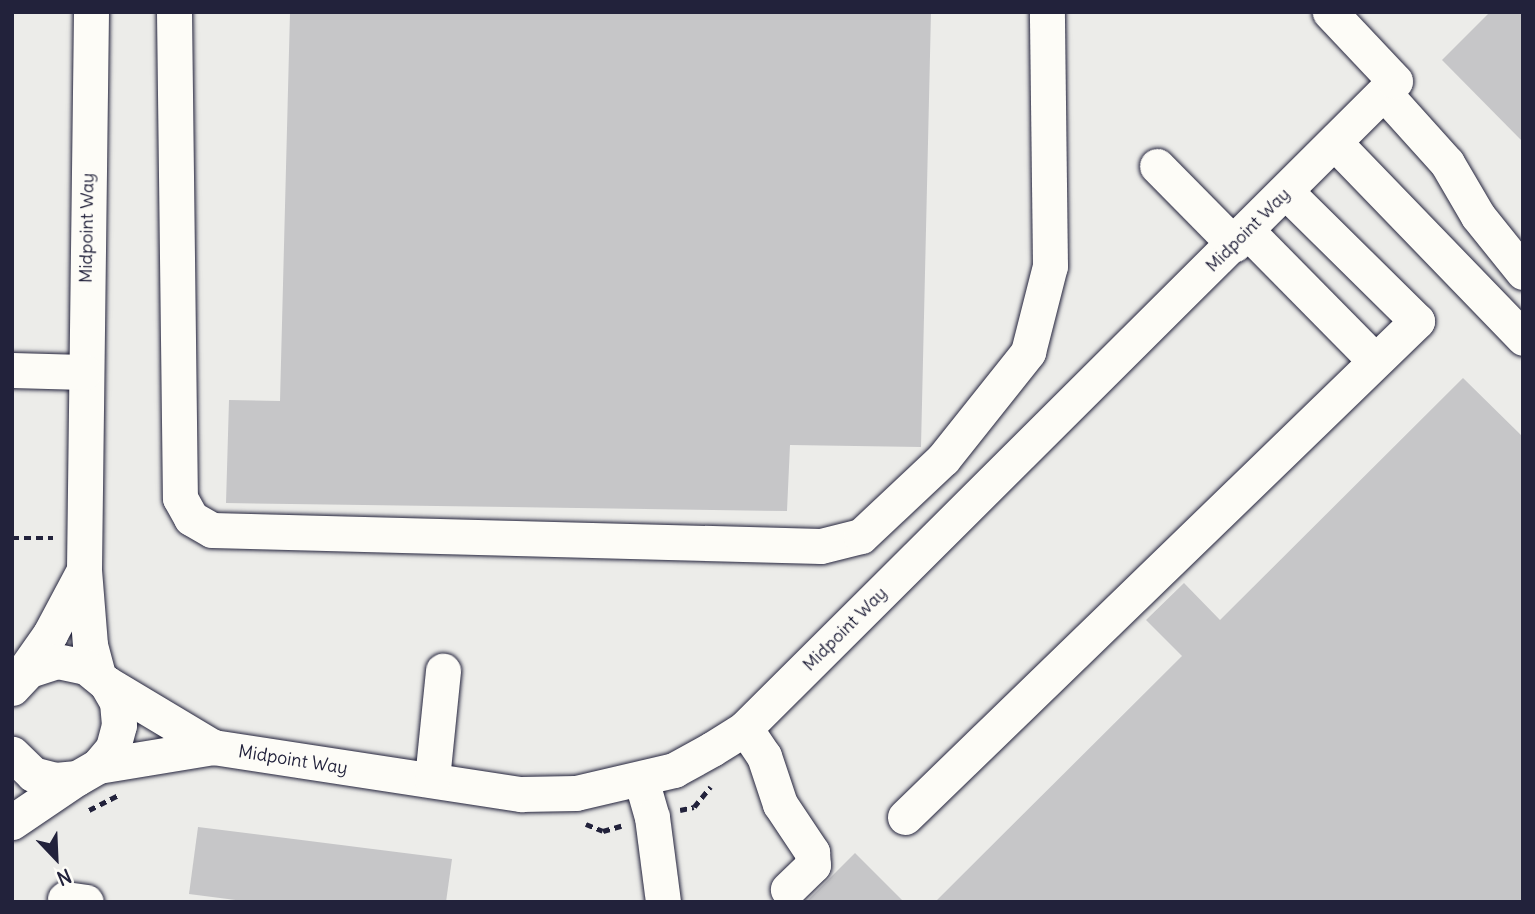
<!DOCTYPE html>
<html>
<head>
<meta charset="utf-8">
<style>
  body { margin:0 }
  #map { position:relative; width:1535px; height:914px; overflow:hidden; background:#fdfcf7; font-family:Delius,sans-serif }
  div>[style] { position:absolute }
  .built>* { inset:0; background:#ecece9 }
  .building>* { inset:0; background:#c6c6c8 }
  .path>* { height:4.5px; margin-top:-2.25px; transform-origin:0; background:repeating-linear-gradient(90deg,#22223b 0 7px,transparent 0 12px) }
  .roads { filter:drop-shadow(0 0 2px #22223b) drop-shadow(0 0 2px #22223b) }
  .minor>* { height:35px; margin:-17.5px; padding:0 17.5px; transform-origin:17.5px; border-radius:17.5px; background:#fdfcf7 }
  span { translate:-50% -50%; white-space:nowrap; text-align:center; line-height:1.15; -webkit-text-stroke:7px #fdfcf7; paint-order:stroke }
  .street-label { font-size:18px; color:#22223b }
  .frame { position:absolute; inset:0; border:14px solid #22223b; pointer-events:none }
  .north { position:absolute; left:21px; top:823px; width:70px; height:70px; -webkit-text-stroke:5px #fdfcf7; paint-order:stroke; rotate:157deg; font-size:19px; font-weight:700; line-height:28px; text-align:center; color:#22223b }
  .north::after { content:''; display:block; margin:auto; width:24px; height:32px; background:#22223b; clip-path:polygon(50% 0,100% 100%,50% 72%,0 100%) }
</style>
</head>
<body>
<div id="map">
  <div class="built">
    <div style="clip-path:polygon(12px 12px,1523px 12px,1523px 902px,12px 902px)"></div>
  </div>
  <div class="building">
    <div style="clip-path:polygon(290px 12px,931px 12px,921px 447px,790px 445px,787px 511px,226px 503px,229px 400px,280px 401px)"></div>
    <div style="clip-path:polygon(1490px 12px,1523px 12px,1523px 142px,1442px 60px)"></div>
    <div style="clip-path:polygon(1463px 378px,1523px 437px,1523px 902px,935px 902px,1182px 656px,1146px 620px,1184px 583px,1220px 620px)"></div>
    <div style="clip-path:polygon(198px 827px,452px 859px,446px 902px,251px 902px,189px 894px)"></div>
    <div style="clip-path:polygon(855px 853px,904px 902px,806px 902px)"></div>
  </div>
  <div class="path">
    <div style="left:12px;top:538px;width:41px"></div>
    <div style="left:89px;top:810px;width:33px;rotate:-27deg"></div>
    <div style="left:680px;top:810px;width:14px;rotate:-12deg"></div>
    <div style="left:694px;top:807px;width:26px;rotate:-51deg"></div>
    <div style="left:586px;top:824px;width:18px;rotate:22deg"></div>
    <div style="left:603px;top:831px;width:19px;rotate:-16deg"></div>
  </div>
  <div class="roads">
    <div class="minor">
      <div style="left:91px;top:12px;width:558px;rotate:90.72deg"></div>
      <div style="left:84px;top:570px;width:75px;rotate:85.4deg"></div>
      <div style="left:90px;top:645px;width:31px;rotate:75deg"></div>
      <div style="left:174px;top:12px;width:486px;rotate:89.3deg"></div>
      <div style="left:180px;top:498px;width:23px;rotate:61deg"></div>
      <div style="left:191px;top:518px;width:24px;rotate:30deg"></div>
      <div style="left:212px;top:530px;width:609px;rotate:1.5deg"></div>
      <div style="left:821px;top:546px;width:41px;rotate:-14deg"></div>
      <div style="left:861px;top:536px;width:112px;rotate:-43.2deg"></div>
      <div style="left:943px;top:459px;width:137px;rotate:-51.5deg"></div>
      <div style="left:1028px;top:352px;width:89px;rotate:-75.7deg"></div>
      <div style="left:1050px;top:266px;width:254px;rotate:-90.7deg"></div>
      <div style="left:1384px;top:93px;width:94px;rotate:48deg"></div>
      <div style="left:1447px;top:163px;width:61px;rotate:59.7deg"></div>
      <div style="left:1478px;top:216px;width:72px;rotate:51.2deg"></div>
      <div style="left:1335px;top:143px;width:271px;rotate:46deg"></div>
      <div style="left:1157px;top:166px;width:110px;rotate:45.4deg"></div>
      <div style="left:1247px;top:231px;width:182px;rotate:45.4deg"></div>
      <div style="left:12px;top:370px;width:72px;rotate:1.6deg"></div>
      <div style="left:19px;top:678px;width:54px;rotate:-54.8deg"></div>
      <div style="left:50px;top:634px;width:72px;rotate:-62deg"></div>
      <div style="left:106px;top:683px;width:125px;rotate:30.9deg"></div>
      <div style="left:12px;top:688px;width:25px;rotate:-47deg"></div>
      <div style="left:29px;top:670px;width:29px;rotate:-18deg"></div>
      <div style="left:57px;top:661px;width:30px;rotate:12deg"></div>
      <div style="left:86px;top:667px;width:26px;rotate:39deg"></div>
      <div style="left:106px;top:683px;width:22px;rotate:60deg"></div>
      <div style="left:117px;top:702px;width:23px;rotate:85deg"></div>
      <div style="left:119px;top:725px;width:24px;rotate:105deg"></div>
      <div style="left:113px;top:748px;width:23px;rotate:130deg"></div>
      <div style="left:98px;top:766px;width:24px;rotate:150deg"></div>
      <div style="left:77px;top:778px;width:22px;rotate:175deg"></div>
      <div style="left:55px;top:780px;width:23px;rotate:-165deg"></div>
      <div style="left:33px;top:774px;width:29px;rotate:-136deg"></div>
      <div style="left:745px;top:728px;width:34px;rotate:56deg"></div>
      <div style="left:764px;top:756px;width:51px;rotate:71.6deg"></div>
      <div style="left:780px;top:804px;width:58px;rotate:56.3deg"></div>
      <div style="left:812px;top:852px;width:13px;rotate:86deg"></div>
      <div style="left:813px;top:865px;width:35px;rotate:136deg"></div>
      <div style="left:98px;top:766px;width:117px;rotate:-9.4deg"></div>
      <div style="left:213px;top:747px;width:312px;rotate:8.7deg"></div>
      <div style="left:521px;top:794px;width:55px;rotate:-1deg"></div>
      <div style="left:576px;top:793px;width:101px;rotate:-13.2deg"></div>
      <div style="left:674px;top:770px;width:43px;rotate:-28.9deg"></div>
      <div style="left:712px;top:749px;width:39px;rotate:-32deg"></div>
      <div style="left:745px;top:728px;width:917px;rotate:-44.87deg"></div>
      <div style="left:1395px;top:81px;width:95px;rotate:-133.3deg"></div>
      <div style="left:432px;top:779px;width:109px;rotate:-84.2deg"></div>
      <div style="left:641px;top:779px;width:40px;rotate:74deg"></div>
      <div style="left:652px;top:817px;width:86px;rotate:82.6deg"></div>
      <div style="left:905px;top:817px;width:713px;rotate:-44.09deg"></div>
      <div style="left:1417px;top:321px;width:184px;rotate:-135.4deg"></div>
      <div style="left:12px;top:822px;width:78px;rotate:-34.1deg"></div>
      <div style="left:65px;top:899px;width:21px;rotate:8deg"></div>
    </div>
  </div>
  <div class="street-label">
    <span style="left:87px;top:228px;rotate:-89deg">Midpoint Way</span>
    <span style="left:1248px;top:230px;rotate:-45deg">Midpoint Way</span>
    <span style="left:845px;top:629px;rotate:-45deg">Midpoint Way</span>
    <span style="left:293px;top:760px;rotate:9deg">Midpoint Way</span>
  </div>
  <div class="frame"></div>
  <div class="north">N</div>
</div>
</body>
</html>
